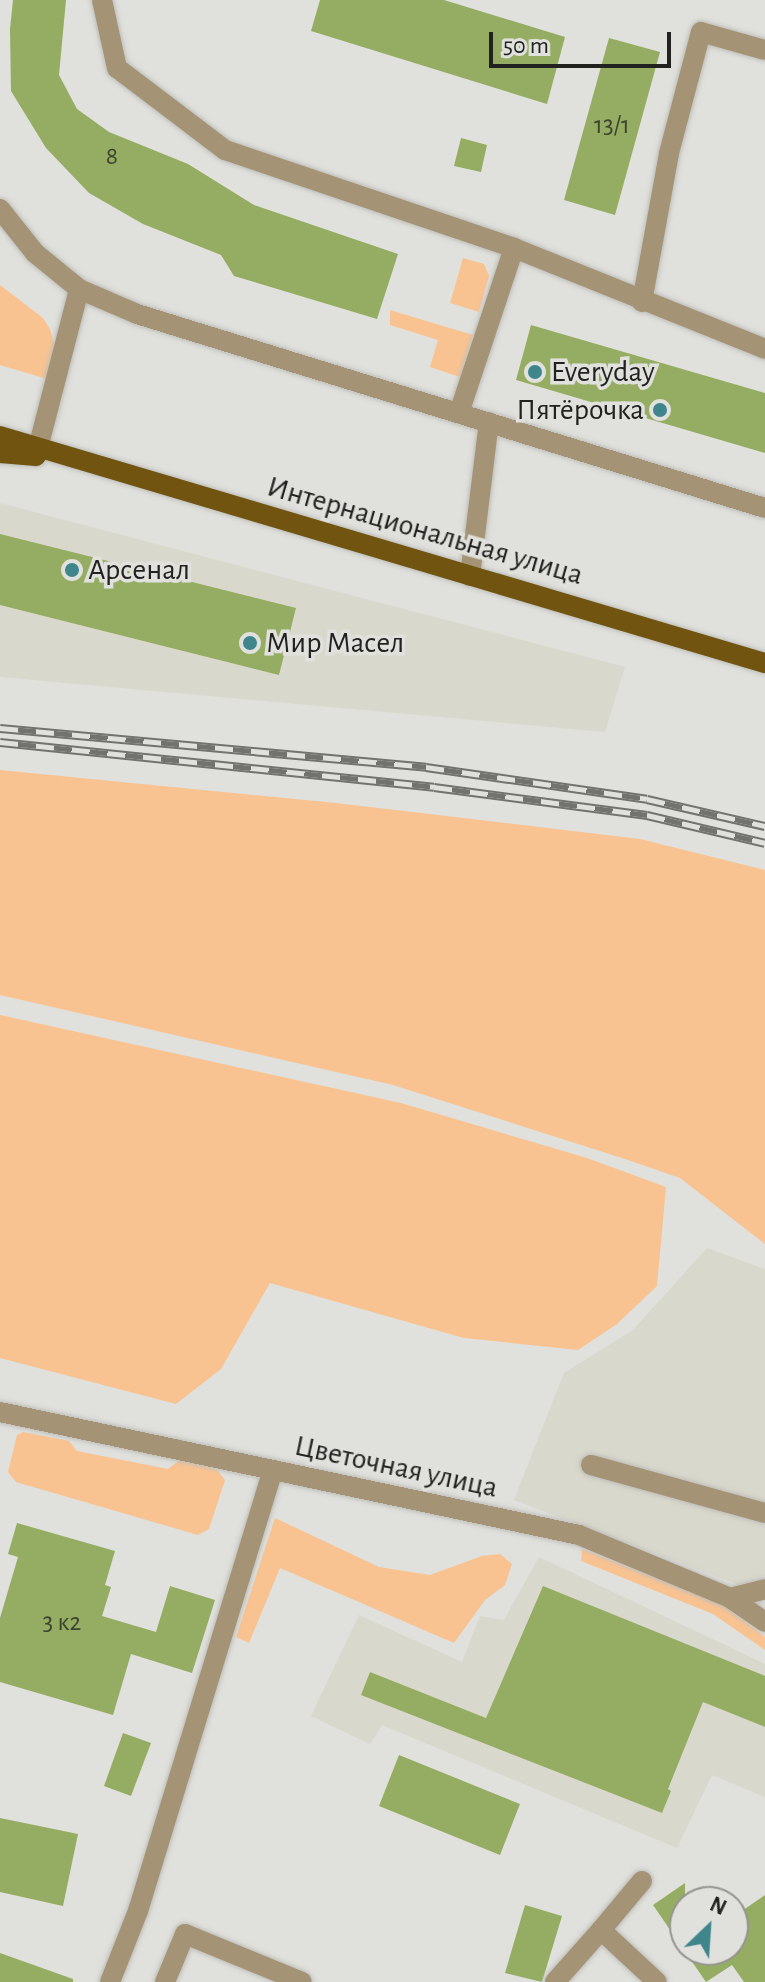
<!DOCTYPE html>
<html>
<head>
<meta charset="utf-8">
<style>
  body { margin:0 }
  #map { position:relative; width:765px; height:1982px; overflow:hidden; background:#e0e0dc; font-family:"Alegreya Sans",sans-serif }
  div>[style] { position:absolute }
  .built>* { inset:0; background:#d8d8cc }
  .green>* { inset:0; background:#f9c391 }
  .building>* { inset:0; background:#94ad62 }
  .roads { filter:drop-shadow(0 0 2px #bebeba) drop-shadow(0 0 2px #bebeba) }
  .minor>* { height:20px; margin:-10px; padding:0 10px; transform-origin:10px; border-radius:10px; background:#a49475 }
  .major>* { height:20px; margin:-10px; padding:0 10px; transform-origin:10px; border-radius:10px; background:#705410 }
  .rail>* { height:9px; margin-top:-4.5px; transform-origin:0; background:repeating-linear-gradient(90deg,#e0e0dc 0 18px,#72726f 0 36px); box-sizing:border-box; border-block:2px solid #72726f }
  .dots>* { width:22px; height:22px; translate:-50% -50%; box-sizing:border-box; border:4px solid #e0e0dc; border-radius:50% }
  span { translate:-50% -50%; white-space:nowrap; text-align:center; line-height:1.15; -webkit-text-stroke:7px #e0e0dc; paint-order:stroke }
  .number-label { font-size:26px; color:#3e4430 }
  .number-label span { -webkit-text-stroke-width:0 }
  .poi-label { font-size:30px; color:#21211f }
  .left { translate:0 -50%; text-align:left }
  .right { translate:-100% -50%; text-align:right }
  .street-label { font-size:30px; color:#21211f }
  .north { position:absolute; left:669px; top:1886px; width:80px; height:80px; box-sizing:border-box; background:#e0e0dc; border:2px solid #949490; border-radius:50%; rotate:25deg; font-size:22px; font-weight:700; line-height:32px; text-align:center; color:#21211f }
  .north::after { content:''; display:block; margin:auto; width:28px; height:36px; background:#3e858c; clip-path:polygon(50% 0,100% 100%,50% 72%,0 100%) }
  .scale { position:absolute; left:489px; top:32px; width:182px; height:36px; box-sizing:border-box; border:4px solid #21211f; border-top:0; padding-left:10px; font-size:24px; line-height:28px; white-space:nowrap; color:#21211f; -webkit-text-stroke:6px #e0e0dc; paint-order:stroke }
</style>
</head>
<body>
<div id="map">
  <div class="built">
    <div style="clip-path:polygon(0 503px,625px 667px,605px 732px,0 677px)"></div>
    <div style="clip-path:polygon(707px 1248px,765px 1269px,765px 1595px,514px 1500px,564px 1373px,633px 1330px)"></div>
    <div style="clip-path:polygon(539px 1557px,765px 1664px,765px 1797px,712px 1775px,677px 1848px,382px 1725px,370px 1744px,311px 1716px,359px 1615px,462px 1662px,480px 1616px,504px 1620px)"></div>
  </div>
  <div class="green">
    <div style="clip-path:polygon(463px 258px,484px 264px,489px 276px,479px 312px,450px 303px)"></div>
    <div style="clip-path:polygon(0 285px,43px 318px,50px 329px,55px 347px,47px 379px,0 365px)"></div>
    <div style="clip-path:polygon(390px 310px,473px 335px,460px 377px,430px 367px,438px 340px,390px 325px)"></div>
    <div style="clip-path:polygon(0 770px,336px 803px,640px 839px,765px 870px,765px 1244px,680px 1178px,625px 1159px,393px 1085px,0 995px)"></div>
    <div style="clip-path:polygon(0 1015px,401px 1103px,587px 1158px,666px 1187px,657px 1286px,617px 1324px,578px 1350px,464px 1338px,270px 1283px,221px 1369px,176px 1404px,0 1358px)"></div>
    <div style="clip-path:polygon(23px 1432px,69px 1441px,77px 1451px,168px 1469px,181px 1459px,217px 1470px,225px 1480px,209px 1529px,198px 1535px,16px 1482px,8px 1472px,17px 1435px)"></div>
    <div style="clip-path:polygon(275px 1518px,379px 1567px,430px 1575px,482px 1556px,500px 1554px,512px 1564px,505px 1585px,485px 1600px,454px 1643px,280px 1568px,249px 1643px,236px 1637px)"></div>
    <div style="clip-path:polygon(582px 1549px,724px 1606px,765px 1637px,765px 1650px,713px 1614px,581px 1561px)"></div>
  </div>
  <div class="building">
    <div style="clip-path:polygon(13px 0,66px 0,59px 75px,77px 109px,109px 132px,188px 164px,254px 205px,398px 254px,377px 319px,234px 276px,221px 255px,143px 224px,89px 193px,46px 148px,11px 91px,10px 29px)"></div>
    <div style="clip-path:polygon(320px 0,444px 0,565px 37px,547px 104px,311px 31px)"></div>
    <div style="clip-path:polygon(609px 38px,660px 52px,615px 215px,564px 200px)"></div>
    <div style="clip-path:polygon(461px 138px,487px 145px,481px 172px,454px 166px)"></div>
    <div style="clip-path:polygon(531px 325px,765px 393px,765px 453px,516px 380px)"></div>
    <div style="clip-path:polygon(0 534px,296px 608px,279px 675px,0 605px)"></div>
    <div style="clip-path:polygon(17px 1523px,115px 1551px,105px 1585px,111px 1587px,102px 1616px,156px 1632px,170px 1586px,215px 1600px,192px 1673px,131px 1654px,113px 1715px,0 1682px,0 1618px,18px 1557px,8px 1554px)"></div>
    <div style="clip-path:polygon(543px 1586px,765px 1676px,765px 1727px,703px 1702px,668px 1789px,671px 1791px,662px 1813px,361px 1695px,370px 1672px,486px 1718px)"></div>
    <div style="clip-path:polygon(123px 1733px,151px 1743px,131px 1796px,104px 1786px)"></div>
    <div style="clip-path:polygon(399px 1755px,520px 1804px,500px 1855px,379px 1806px)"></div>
    <div style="clip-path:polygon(0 1818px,78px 1834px,63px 1906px,0 1892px)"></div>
    <div style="clip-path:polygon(685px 1883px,685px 1950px,733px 1950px,733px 1917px,765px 1895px,765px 1982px,744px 1982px,732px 1965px,706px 1982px,653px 1905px)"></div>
    <div style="clip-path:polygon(525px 1905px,562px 1916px,542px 1982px,505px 1973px)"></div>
    <div style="clip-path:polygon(0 1953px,73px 1979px,73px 1982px,0 1982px)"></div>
  </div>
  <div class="roads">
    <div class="minor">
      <div style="left:102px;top:0;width:70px;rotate:77.6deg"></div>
      <div style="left:117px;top:68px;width:136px;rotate:37.2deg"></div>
      <div style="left:225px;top:150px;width:305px;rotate:18.7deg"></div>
      <div style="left:514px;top:248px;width:271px;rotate:21.9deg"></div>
      <div style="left:0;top:209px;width:56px;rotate:51.5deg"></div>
      <div style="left:35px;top:253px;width:57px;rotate:39.3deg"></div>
      <div style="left:79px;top:289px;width:63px;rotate:23.3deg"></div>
      <div style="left:137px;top:314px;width:657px;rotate:17.17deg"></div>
      <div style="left:642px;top:302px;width:151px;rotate:-79.7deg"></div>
      <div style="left:669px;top:153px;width:125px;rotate:-75.2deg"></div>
      <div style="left:701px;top:32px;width:66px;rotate:15.7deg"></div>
      <div style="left:459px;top:413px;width:174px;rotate:-71.6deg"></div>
      <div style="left:38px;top:448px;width:164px;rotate:-75.5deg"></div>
      <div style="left:470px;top:576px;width:155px;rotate:-83deg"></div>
      <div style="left:0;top:1412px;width:592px;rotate:11.99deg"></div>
      <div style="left:579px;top:1535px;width:164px;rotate:22.6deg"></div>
      <div style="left:730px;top:1598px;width:42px;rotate:34.4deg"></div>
      <div style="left:591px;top:1465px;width:180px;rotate:15.4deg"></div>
      <div style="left:730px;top:1598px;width:36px;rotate:-14deg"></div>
      <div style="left:642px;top:1881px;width:64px;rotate:129.9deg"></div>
      <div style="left:601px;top:1930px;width:76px;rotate:42.9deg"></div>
      <div style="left:110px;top:1982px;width:76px;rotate:-68.5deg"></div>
      <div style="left:138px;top:1911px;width:459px;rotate:-73deg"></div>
      <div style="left:165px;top:1982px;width:52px;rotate:-67.4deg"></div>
      <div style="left:185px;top:1934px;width:126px;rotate:22.3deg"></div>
      <div style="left:555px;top:1982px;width:69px;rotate:-48.5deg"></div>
    </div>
    <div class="major">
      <div style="left:0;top:436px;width:798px;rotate:16.53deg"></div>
      <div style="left:0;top:453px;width:36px;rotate:5deg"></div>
    </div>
  </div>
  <div class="rail">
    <div style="left:0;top:728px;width:428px;rotate:5.2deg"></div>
    <div style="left:426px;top:767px;width:223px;rotate:8.2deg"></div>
    <div style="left:647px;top:799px;width:121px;rotate:12.9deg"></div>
    <div style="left:0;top:742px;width:436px;rotate:5.9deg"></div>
    <div style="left:434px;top:787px;width:215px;rotate:7.5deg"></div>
    <div style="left:647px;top:815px;width:121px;rotate:13.3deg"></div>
  </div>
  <div class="dots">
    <div style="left:535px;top:372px;background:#3e858c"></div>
    <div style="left:660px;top:410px;background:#3e858c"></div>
    <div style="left:72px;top:570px;background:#3e858c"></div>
    <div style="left:250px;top:643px;background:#3e858c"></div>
  </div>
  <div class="number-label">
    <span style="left:612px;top:126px">13/1</span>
    <span style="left:112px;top:157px">8</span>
    <span style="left:62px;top:1623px">3 к2</span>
  </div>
  <div class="poi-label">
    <span class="left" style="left:551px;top:372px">Everyday</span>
    <span class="right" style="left:644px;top:410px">Пятёрочка</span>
    <span class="left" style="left:88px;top:570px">Арсенал</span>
    <span class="left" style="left:266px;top:643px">Мир Масел</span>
  </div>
  <div class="street-label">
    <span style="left:425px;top:531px;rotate:16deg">Интернациональная улица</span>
    <span style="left:396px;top:1467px;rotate:12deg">Цветочная улица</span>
  </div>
  <div class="north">N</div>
  <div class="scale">50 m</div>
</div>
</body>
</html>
